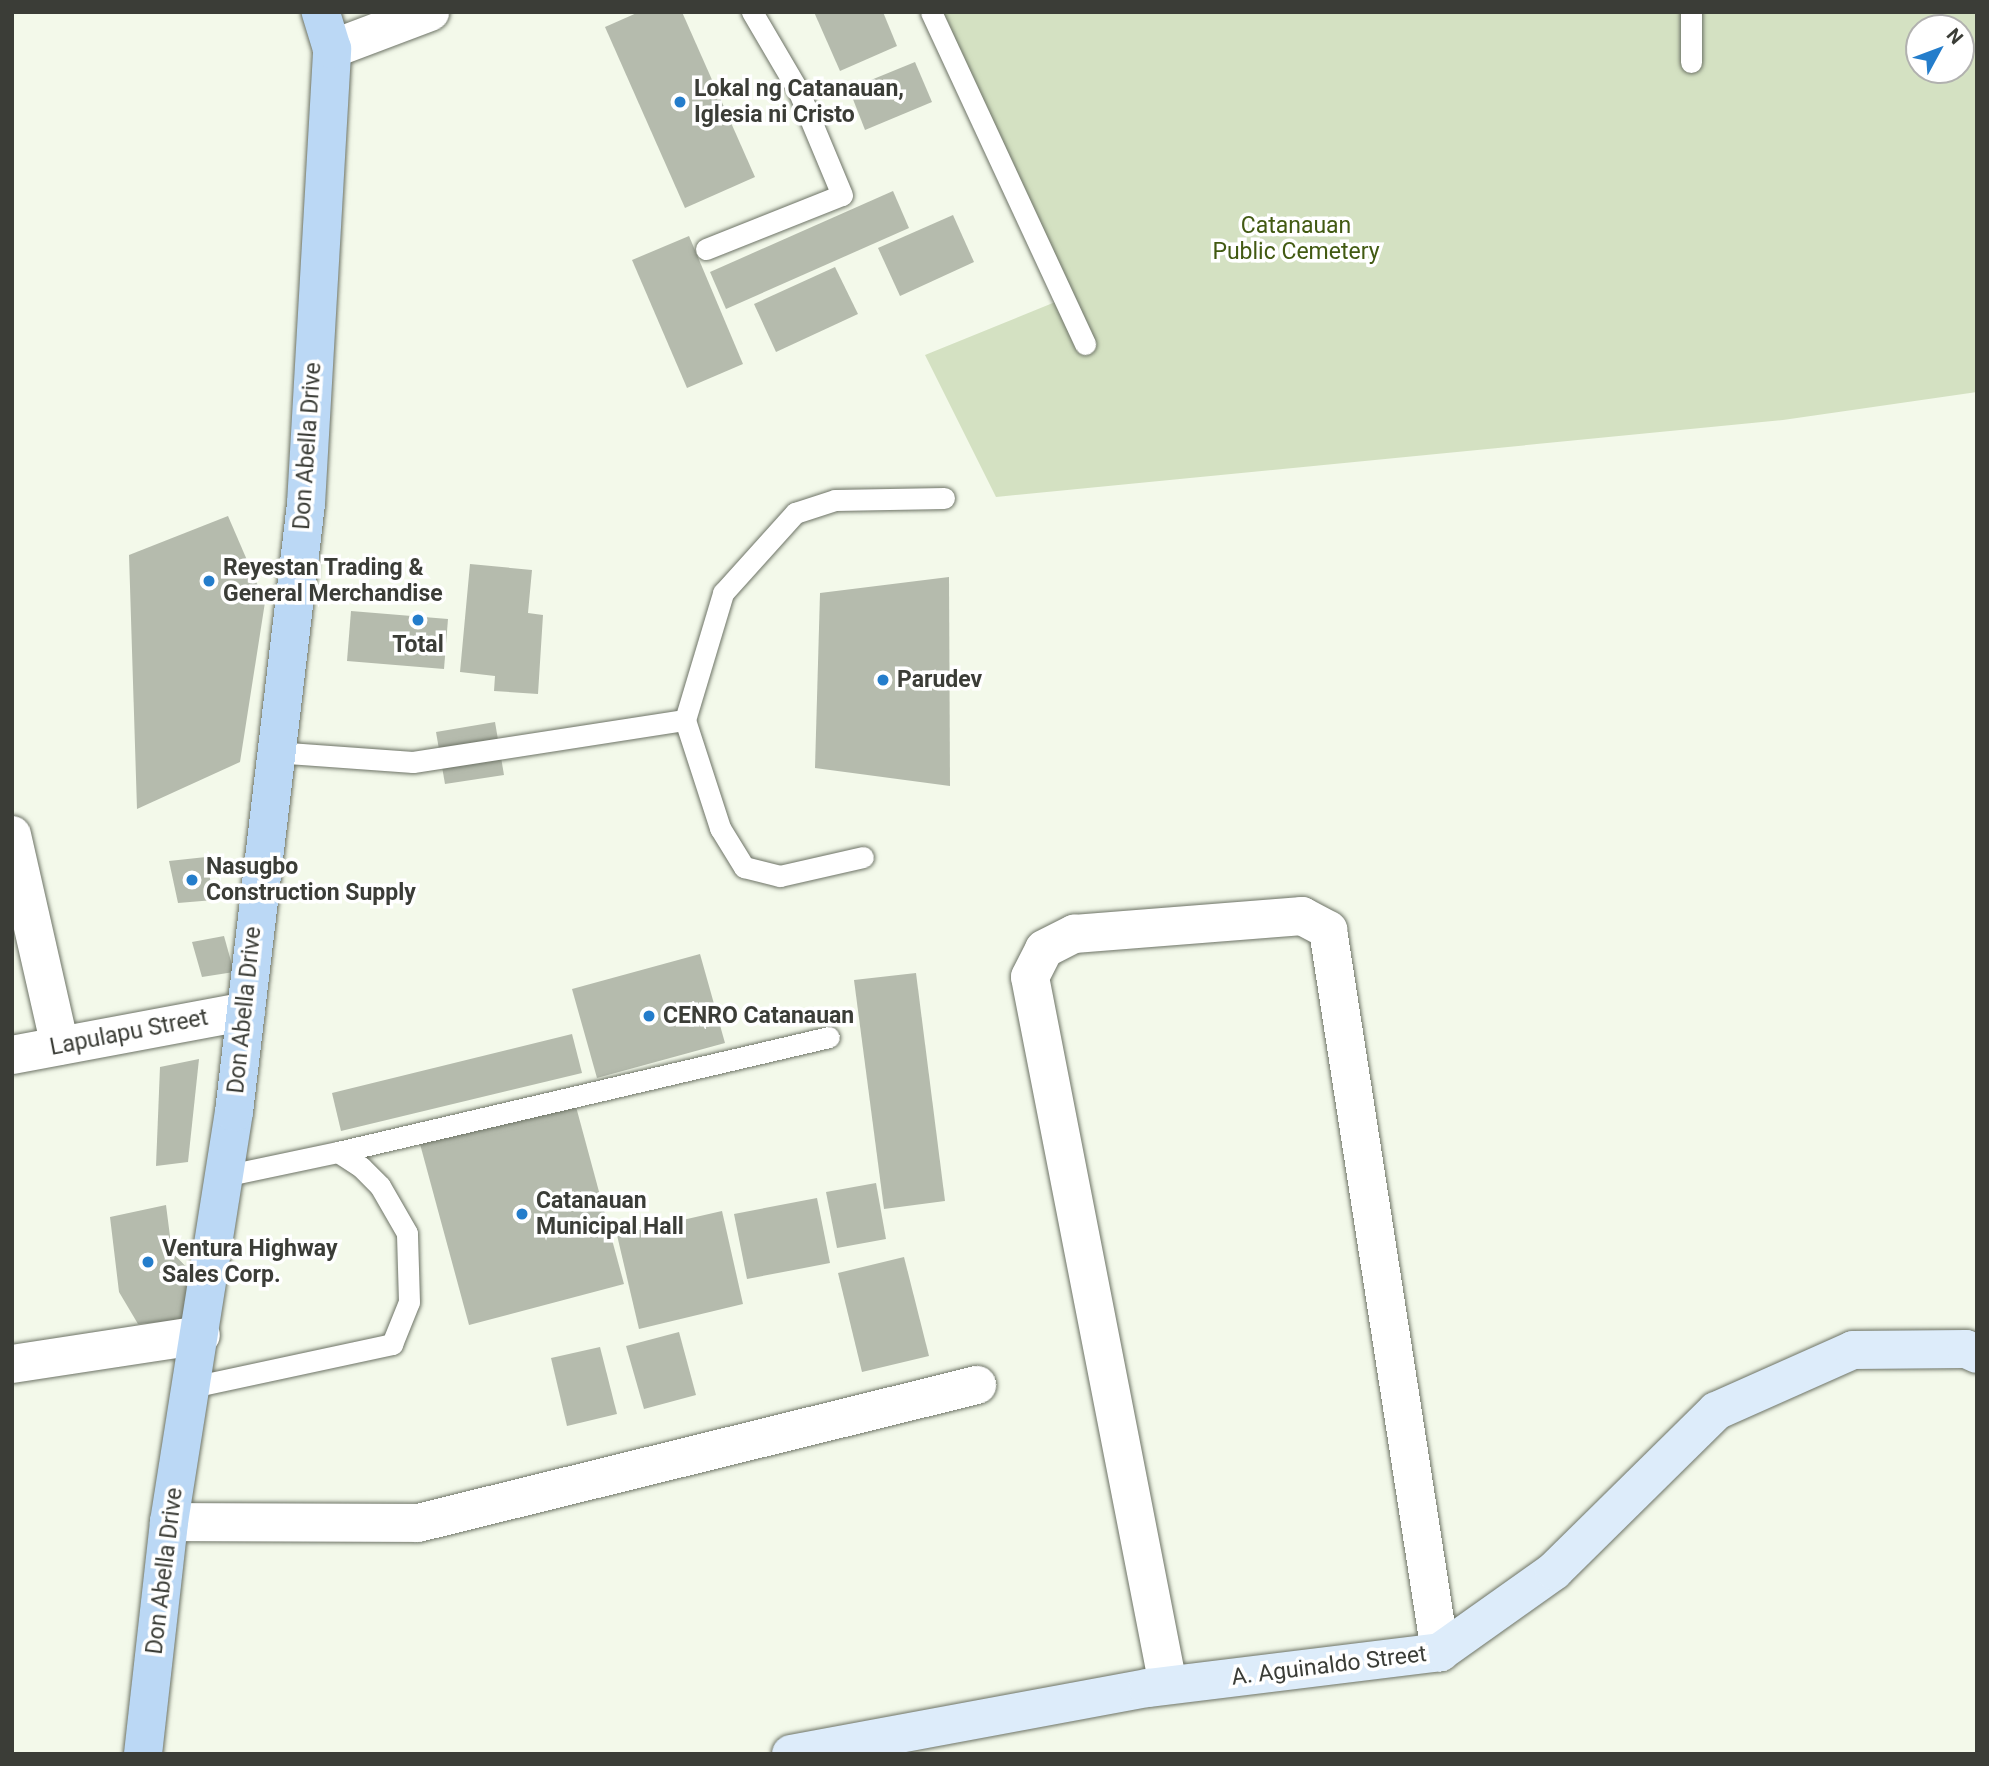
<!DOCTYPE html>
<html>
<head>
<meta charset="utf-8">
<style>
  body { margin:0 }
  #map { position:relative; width:1989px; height:1766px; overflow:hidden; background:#f3f9ea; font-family:Roboto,sans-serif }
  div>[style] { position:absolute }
  .green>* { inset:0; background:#d4e1c2 }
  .building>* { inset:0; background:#b5bbad }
  .roads { filter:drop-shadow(0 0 2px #6d7366) drop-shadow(0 0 2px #6d7366) }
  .service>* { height:21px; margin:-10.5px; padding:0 10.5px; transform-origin:10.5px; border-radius:10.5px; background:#fff }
  .minor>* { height:38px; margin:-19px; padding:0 19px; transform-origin:19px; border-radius:19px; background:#fff }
  .tertiary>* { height:38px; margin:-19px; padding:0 19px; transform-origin:19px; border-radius:19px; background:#fff }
  .secondary>* { height:38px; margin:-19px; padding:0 19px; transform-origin:19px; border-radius:19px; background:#ddecfa }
  .primary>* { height:38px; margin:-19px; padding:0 19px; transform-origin:19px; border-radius:19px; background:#bbd8f5 }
  .dots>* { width:19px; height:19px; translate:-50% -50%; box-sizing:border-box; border:4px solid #fff; border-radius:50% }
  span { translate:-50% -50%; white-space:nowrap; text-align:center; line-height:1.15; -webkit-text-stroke:7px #fff; paint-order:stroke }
  .poi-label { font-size:23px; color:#3b3d37; font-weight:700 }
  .left { translate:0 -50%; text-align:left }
  .park-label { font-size:23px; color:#425a12 }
  .street-label { font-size:23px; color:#3b3d37 }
  .frame { position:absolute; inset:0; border:14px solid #3b3d37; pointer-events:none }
  .north { position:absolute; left:1905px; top:14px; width:70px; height:70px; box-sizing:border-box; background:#fff; border:2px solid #b1b1af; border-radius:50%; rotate:49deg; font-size:19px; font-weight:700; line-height:28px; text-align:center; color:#3b3d37 }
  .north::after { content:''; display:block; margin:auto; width:24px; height:32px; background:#247dcb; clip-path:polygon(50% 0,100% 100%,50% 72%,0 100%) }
</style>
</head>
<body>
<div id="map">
  <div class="green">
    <div style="clip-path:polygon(evenodd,931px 12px,1977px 12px,1977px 392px,1783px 420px,996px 497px,925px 355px,1070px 296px,931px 12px,1919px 28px,1961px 28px,1961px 70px,1919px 70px,1919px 28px)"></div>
  </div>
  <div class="building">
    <div style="clip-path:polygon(639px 12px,682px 12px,755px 177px,685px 208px,605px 27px)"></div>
    <div style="clip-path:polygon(814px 12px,883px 12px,897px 46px,840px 71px)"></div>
    <div style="clip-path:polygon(915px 62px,932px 102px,865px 130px,849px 89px)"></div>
    <div style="clip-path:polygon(893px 191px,909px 228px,726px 309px,710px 272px)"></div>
    <div style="clip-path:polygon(953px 215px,974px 262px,900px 296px,878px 248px)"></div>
    <div style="clip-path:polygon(689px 236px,743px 364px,687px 388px,632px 260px)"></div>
    <div style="clip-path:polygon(835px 267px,858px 314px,776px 352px,754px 304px)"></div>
    <div style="clip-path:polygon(228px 516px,265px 602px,240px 762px,137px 809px,129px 555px)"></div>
    <div style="clip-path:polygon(470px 564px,532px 570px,528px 613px,543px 615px,538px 694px,494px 691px,495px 676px,460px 672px)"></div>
    <div style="clip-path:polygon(949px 577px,950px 786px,815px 768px,820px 593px)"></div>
    <div style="clip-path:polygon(351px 611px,448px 619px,444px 669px,347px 661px)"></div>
    <div style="clip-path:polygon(495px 722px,504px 775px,445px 784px,436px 732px)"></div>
    <div style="clip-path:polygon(206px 857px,214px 900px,178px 903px,169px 861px)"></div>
    <div style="clip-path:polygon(224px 936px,234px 972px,202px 977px,192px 942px)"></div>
    <div style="clip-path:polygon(700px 954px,725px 1043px,597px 1078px,572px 989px)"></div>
    <div style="clip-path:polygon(916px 973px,945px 1201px,884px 1209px,854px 980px)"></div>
    <div style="clip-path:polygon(572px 1034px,582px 1073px,341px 1131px,332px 1093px)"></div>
    <div style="clip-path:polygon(199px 1059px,188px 1162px,156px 1166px,160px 1067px)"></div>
    <div style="clip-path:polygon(575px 1103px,624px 1284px,469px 1325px,420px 1144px)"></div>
    <div style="clip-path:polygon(876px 1183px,886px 1239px,837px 1248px,826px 1192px)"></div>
    <div style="clip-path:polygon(817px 1198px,830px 1263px,747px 1279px,734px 1214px)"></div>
    <div style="clip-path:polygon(166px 1205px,172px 1252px,190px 1271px,184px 1320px,138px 1324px,119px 1292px,110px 1217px)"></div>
    <div style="clip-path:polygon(722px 1211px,743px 1304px,639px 1329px,617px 1235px)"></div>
    <div style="clip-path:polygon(904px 1257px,929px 1356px,862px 1372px,838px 1273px)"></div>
    <div style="clip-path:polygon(679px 1332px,696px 1395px,644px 1409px,626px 1346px)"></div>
    <div style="clip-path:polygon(600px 1347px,617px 1414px,567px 1426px,551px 1358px)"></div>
  </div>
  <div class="roads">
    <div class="service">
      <div style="left:931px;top:12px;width:366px;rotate:65.1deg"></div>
      <div style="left:1691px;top:12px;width:50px;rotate:90deg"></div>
      <div style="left:706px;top:249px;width:146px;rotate:-21.7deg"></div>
      <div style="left:842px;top:195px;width:112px;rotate:-112.7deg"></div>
      <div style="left:799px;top:92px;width:93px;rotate:-120.4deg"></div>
      <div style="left:685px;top:720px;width:114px;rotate:72deg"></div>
      <div style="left:720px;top:828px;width:46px;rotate:58.4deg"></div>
      <div style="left:744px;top:867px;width:37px;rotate:14deg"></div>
      <div style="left:780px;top:876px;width:85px;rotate:-12.9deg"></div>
      <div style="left:274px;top:752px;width:139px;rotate:4.1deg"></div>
      <div style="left:413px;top:762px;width:275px;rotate:-8.8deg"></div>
      <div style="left:685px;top:720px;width:133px;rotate:-73.3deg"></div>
      <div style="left:723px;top:593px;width:108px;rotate:-48deg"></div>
      <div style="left:795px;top:513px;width:42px;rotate:-18deg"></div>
      <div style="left:835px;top:500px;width:109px;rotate:-1.1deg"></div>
      <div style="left:338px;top:1152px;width:504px;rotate:-13.18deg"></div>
      <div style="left:192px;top:1387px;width:205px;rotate:-12.1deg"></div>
      <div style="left:392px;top:1344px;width:45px;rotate:-68deg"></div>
      <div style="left:409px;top:1302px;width:69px;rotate:-91.7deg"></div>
      <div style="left:407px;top:1233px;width:54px;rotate:-119.9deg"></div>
      <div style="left:380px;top:1186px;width:27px;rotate:-135deg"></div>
      <div style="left:361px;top:1167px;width:27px;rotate:-147deg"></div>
      <div style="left:338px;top:1152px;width:116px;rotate:168.1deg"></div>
    </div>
    <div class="minor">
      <div style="left:332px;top:49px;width:105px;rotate:-20.7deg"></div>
      <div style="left:12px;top:835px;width:216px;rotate:77.2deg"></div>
      <div style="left:12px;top:1364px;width:191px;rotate:-8.7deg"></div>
      <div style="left:169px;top:1522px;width:249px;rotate:0.2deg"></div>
      <div style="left:418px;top:1523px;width:576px;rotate:-13.87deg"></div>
      <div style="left:1168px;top:1685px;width:721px;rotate:-101.03deg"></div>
      <div style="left:1030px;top:977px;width:31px;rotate:-63deg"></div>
      <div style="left:1044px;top:949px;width:34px;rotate:-27deg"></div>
      <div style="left:1074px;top:934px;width:229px;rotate:-4.5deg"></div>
      <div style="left:1302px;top:916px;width:30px;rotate:28deg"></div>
      <div style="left:1328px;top:930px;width:731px;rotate:81.18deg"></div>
    </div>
    <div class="tertiary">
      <div style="left:12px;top:1055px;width:238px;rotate:-10.6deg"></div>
    </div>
    <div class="secondary">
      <div style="left:791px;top:1754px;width:363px;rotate:-10.5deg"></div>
      <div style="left:1148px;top:1688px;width:294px;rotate:-7deg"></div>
      <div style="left:1440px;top:1652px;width:140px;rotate:-35.4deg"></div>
      <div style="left:1554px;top:1571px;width:228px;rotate:-44.6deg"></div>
      <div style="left:1716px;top:1411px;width:150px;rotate:-24deg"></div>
      <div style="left:1853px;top:1350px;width:113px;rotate:-0.5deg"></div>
      <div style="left:1966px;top:1349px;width:12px;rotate:24deg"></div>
    </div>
    <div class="primary">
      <div style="left:143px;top:1754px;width:233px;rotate:-83.6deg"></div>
      <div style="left:169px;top:1522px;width:415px;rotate:-81deg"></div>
      <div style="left:234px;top:1112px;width:612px;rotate:-83.25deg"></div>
      <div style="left:306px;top:504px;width:456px;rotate:-86.7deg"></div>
      <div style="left:332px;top:49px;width:39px;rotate:-107deg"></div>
    </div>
  </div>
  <div class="dots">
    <div style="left:680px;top:102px;background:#247dcb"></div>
    <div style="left:209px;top:581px;background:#247dcb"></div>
    <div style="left:418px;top:620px;background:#247dcb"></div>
    <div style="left:883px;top:680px;background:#247dcb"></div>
    <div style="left:192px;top:880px;background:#247dcb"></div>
    <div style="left:649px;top:1016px;background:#247dcb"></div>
    <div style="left:522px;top:1214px;background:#247dcb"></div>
    <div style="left:148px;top:1262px;background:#247dcb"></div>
  </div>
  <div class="poi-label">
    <span class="left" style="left:694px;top:102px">Lokal ng Catanauan,<br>Iglesia ni Cristo</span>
    <span class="left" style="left:223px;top:581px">Reyestan Trading &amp;<br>General Merchandise</span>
    <span style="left:418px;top:645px">Total</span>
    <span class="left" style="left:897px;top:680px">Parudev</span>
    <span class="left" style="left:206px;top:880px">Nasugbo<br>Construction Supply</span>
    <span class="left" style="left:663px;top:1016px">CENRO Catanauan</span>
    <span class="left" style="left:536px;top:1214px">Catanauan<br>Municipal Hall</span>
    <span class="left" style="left:162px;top:1262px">Ventura Highway<br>Sales Corp.</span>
  </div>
  <div class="park-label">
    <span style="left:1296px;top:239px">Catanauan<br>Public Cemetery</span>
  </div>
  <div class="street-label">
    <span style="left:308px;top:446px;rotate:-86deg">Don Abella Drive</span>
    <span style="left:245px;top:1010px;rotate:-84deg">Don Abella Drive</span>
    <span style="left:129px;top:1033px;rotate:-11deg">Lapulapu Street</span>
    <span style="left:165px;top:1571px;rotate:-83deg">Don Abella Drive</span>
    <span style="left:1329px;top:1666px;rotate:-7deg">A. Aguinaldo Street</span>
  </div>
  <div class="frame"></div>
  <div class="north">N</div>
</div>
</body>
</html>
